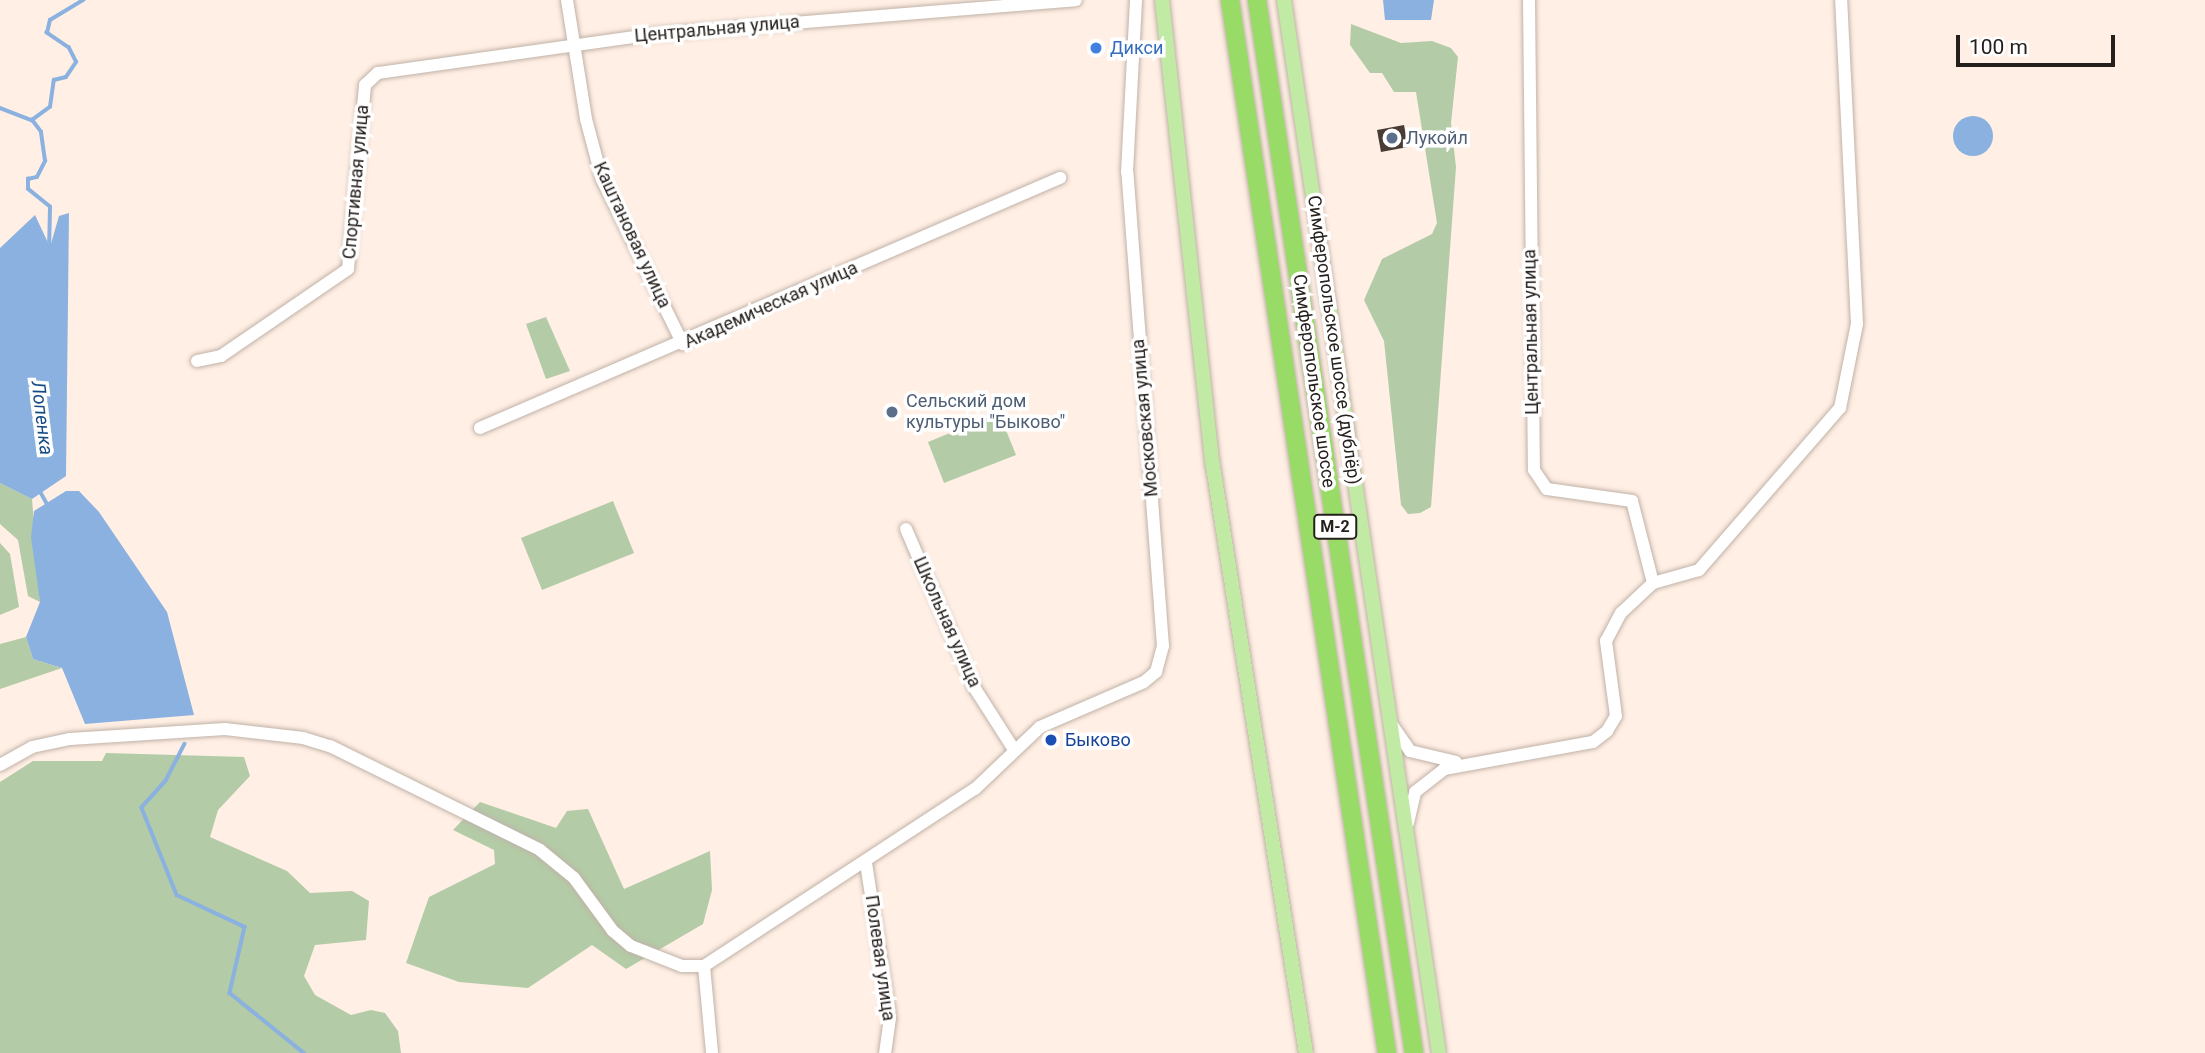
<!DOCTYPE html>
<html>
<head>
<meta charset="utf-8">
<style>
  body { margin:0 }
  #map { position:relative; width:2205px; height:1053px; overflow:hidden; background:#ffefe4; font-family:Roboto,sans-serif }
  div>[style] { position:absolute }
  .green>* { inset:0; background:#b3cba6 }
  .water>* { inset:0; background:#8ab1df }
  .round { border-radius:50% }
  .stream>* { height:3.5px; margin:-1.75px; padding:0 1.75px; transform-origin:1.75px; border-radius:1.75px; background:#8ab1df }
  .building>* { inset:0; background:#493c34 }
  .roads { filter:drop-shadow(0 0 2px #c1b2a8) drop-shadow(0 0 2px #c1b2a8) }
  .minor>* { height:12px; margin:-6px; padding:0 6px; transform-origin:6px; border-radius:6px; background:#fff }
  .major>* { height:14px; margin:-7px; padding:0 7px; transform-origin:7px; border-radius:7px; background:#c1eaa4 }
  .highway>* { height:18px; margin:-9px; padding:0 9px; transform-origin:9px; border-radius:9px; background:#98dc67 }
  .dots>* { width:19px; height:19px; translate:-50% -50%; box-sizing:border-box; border:4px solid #fff; border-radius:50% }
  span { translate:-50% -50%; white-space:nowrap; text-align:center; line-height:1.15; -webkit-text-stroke:7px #fff; paint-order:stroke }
  .shield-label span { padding:2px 5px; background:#fff; border:2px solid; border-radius:5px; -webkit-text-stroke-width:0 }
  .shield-label { font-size:16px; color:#26201d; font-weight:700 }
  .street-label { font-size:18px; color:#26201d }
  .shop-label { font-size:18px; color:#366cbe }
  .left { translate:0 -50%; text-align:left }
  .service-label { font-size:18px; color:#4e5e75 }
  .transit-label { font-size:18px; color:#164399 }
  .water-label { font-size:19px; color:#154b83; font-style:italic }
  .scale { position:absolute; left:1956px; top:35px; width:159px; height:32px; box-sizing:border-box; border:4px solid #26201d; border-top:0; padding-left:9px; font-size:21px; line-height:24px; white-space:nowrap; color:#26201d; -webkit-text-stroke:5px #fff; paint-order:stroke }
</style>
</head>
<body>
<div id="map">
  <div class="green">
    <div style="clip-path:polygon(1351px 24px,1401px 43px,1432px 41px,1451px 48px,1458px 57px,1451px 123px,1456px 167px,1431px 507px,1420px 513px,1408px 514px,1401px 505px,1384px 341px,1364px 300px,1382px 259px,1432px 234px,1437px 223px,1416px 92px,1394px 92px,1382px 73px,1370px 73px,1350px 45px)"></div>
    <div style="clip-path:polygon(546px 317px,570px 371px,546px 379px,526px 324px)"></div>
    <div style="clip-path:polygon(999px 413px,1016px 455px,944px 483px,928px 442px)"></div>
    <div style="clip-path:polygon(0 483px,32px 499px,40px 602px,28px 596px,18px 540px,0 524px)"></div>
    <div style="clip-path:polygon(613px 501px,634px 553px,542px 590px,521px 538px)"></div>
    <div style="clip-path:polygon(0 543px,10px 554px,19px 607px,0 615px)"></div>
    <div style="clip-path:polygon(26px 637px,33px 659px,62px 668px,0 689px,0 644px)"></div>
    <div style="clip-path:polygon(106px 753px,244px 757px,250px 776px,218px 810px,210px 837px,287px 871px,310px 893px,352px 891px,369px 901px,366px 940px,315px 945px,304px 976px,315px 995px,351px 1015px,371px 1010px,385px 1013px,398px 1031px,401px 1053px,0 1053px,0 782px,33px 761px,102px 761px)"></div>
    <div style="clip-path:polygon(480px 802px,556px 828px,567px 811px,588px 809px,624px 889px,710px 851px,712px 890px,703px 924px,626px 969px,592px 945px,528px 988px,459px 982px,406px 963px,429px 897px,495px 864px,494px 850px,453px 830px)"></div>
  </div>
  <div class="water">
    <div style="clip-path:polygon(1383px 0,1434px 0,1431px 20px,1385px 20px)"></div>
    <div class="round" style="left:1953px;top:116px;width:40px;height:40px"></div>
    <div style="clip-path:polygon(69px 213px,66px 476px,32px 499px,0 483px,0 248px,35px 215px,50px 247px,59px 216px)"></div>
    <div style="clip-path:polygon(66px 491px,79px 491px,99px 512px,167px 612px,194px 715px,85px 724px,62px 668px,33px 659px,26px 637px,40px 602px,31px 537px,34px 511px)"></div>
  </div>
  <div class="stream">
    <div style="left:0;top:108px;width:34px;rotate:21deg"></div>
    <div style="left:49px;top:252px;width:45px;rotate:-88.7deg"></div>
    <div style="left:50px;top:207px;width:28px;rotate:-141deg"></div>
    <div style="left:28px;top:189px;width:10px;rotate:-90deg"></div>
    <div style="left:28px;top:179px;width:9px;rotate:-13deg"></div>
    <div style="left:37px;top:177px;width:18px;rotate:-63deg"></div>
    <div style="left:45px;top:161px;width:29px;rotate:-98deg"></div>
    <div style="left:41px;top:132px;width:15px;rotate:-127deg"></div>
    <div style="left:32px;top:120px;width:22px;rotate:-36deg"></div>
    <div style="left:50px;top:107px;width:27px;rotate:-82deg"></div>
    <div style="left:54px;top:80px;width:12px;rotate:-14deg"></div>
    <div style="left:66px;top:77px;width:18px;rotate:-56deg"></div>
    <div style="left:76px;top:62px;width:16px;rotate:-117deg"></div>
    <div style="left:69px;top:48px;width:27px;rotate:-146deg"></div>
    <div style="left:47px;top:33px;width:13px;rotate:-77deg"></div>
    <div style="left:50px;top:20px;width:39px;rotate:-31deg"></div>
    <div style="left:39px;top:489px;width:21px;rotate:61deg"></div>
    <div style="left:185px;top:744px;width:42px;rotate:117.2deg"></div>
    <div style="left:166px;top:781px;width:36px;rotate:132deg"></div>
    <div style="left:142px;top:808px;width:94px;rotate:68.1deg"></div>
    <div style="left:177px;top:895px;width:75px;rotate:25.2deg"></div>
    <div style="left:245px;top:927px;width:68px;rotate:102.8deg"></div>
    <div style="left:230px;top:993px;width:95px;rotate:39deg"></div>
  </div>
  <div class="building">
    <div style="clip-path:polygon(1404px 125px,1408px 147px,1381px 152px,1377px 130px)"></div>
  </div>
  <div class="roads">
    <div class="minor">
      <div style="left:567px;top:0;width:121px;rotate:80.9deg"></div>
      <div style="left:586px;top:119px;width:62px;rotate:75.1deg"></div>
      <div style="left:602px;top:179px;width:184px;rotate:63.9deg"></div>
      <div style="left:1529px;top:0;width:470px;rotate:89.4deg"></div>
      <div style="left:1534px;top:470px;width:23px;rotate:56deg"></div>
      <div style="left:1547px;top:489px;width:86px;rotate:8deg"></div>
      <div style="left:1632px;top:501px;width:85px;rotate:75.6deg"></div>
      <div style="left:197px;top:361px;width:25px;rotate:-12deg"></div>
      <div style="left:221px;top:356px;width:154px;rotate:-34.4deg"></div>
      <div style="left:348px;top:269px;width:185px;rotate:-84.7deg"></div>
      <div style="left:365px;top:85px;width:18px;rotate:-43deg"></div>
      <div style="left:378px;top:73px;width:282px;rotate:-8deg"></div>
      <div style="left:657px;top:34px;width:420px;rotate:-4.6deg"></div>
      <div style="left:480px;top:428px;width:632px;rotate:-23.32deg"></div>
      <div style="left:906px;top:529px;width:172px;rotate:66.7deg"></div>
      <div style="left:974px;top:687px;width:72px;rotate:57.4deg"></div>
      <div style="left:1392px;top:725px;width:32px;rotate:55deg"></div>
      <div style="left:1410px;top:751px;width:47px;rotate:13.4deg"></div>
      <div style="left:0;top:765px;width:37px;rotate:-29deg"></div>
      <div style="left:32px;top:747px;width:39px;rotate:-12deg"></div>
      <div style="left:70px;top:739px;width:155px;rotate:-3.7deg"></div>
      <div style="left:225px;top:729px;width:79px;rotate:6.6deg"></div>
      <div style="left:303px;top:738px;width:28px;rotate:17deg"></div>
      <div style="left:330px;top:746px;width:234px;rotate:26.3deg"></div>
      <div style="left:540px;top:850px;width:44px;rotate:39.5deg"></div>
      <div style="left:574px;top:878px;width:66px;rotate:53.7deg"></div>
      <div style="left:613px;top:931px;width:23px;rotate:40deg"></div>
      <div style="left:631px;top:946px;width:55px;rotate:21.4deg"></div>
      <div style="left:682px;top:966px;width:22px"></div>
      <div style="left:704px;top:966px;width:324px;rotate:-33.2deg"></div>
      <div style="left:975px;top:789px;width:90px;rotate:-43.6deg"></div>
      <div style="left:1040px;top:727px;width:113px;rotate:-23.4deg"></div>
      <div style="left:1144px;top:682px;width:16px;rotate:-40deg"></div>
      <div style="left:1156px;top:672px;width:27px;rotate:-75deg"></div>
      <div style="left:1163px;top:646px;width:475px;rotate:-94.3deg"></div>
      <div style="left:1127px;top:172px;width:172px;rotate:-87deg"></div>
      <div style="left:1408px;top:823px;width:32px;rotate:-77deg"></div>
      <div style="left:1415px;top:792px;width:37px;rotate:-38deg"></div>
      <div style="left:1444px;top:769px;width:151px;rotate:-10.3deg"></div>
      <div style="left:1593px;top:742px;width:18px;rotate:-38deg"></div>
      <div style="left:1607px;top:731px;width:17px;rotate:-59deg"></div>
      <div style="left:1616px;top:716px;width:76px;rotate:-97.6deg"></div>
      <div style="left:1606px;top:641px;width:32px;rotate:-62deg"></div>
      <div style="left:1621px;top:613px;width:44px;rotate:-43.2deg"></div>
      <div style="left:1653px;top:583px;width:48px;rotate:-15.8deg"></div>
      <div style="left:1699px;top:570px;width:215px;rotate:-49deg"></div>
      <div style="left:1840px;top:408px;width:86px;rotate:-78.6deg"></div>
      <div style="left:1857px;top:324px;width:324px;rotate:-92.8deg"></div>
      <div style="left:866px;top:863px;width:157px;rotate:81.2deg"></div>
      <div style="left:890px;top:1018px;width:35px;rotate:98deg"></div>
      <div style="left:704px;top:966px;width:87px;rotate:84.7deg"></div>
    </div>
    <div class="major">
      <div style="left:1162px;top:0;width:469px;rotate:83.8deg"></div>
      <div style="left:1213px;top:466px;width:594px;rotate:81deg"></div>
      <div style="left:1284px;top:0;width:1064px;rotate:81.63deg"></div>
    </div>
    <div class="highway">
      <div style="left:1230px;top:0;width:1065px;rotate:81.52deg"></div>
      <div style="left:1257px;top:0;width:1065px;rotate:81.52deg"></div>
    </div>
  </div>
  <div class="dots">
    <div style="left:1096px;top:48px;background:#3f7fe0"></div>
    <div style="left:1392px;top:138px;background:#5c6f8a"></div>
    <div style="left:892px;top:412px;background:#5c6f8a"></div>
    <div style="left:1051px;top:740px;background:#1a4fb4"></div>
  </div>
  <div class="shield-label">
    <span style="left:1335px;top:527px">М-2</span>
  </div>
  <div class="street-label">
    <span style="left:717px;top:29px;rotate:-5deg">Центральная улица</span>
    <span style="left:356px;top:182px;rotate:-85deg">Спортивная улица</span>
    <span style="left:632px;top:235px;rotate:65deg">Каштановая улица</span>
    <span style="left:771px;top:305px;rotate:-24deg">Академическая улица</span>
    <span style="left:1531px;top:332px;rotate:-91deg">Центральная улица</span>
    <span style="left:1334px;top:340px;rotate:82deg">Симферопольское шоссе (дублёр)</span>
    <span style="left:1314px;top:381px;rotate:82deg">Симферопольское шоссе</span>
    <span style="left:1145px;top:418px;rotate:-95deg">Московская улица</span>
    <span style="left:947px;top:622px;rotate:66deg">Школьная улица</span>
    <span style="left:880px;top:958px;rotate:82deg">Полевая улица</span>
  </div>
  <div class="shop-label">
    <span class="left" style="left:1110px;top:48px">Дикси</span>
  </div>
  <div class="service-label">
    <span class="left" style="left:1406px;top:138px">Лукойл</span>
    <span class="left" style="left:906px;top:412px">Сельский дом<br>культуры "Быково"</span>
  </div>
  <div class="transit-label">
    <span class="left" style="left:1065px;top:740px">Быково</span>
  </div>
  <div class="water-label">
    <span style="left:42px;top:418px;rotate:83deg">Лопенка</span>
  </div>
  <div class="scale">100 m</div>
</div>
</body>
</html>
